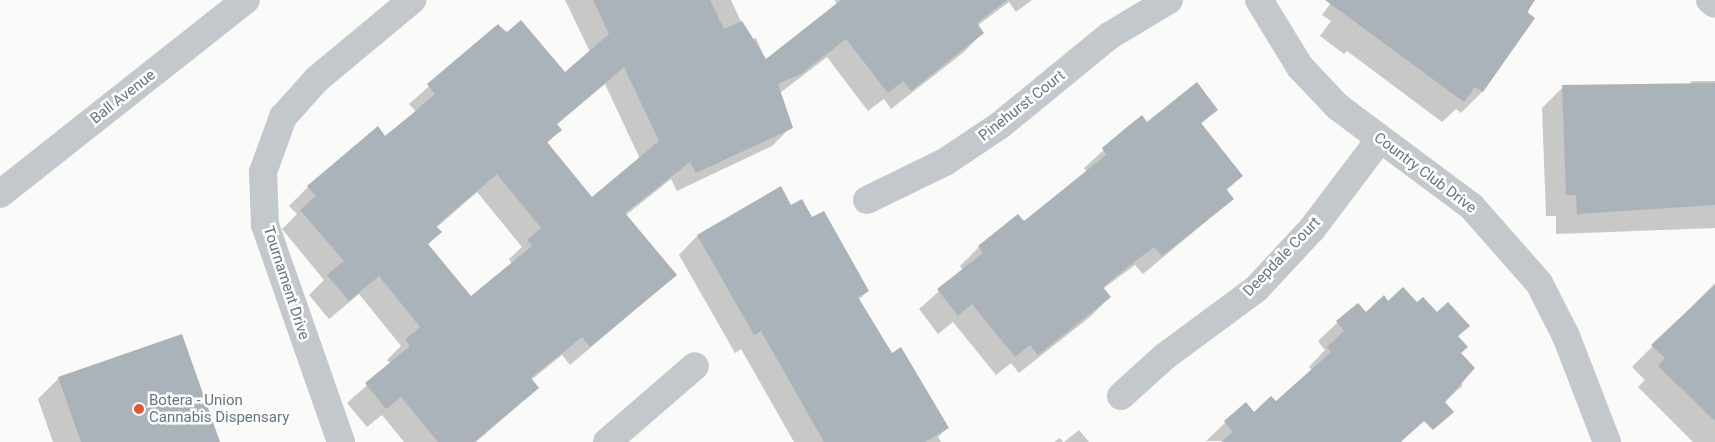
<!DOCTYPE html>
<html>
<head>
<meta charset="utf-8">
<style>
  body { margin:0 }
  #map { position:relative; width:1715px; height:442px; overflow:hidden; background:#fafaf8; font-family:Roboto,sans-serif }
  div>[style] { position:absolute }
  .shadow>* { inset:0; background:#0003 }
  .building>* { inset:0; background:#aab3b9 }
  .minor>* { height:28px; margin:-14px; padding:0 14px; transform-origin:14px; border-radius:14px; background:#c3c8cc }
  .dots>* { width:14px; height:14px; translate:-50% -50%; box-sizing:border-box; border:2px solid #fff; border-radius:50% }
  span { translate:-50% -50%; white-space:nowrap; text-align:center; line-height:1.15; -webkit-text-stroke:5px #fff; paint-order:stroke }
  .street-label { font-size:15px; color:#657683 }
  .poi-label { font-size:15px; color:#657683 }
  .left { translate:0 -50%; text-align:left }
</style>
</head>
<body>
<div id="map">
  <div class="shadow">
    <div style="clip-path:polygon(evenodd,565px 0,731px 0,750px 41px,756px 38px,766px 61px,837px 5px,835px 0,1032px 0,1016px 12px,1009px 2px,977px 26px,982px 33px,964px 52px,891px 109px,884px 99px,868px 111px,827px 57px,780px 93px,791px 127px,772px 146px,677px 191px,671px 179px,626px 215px,676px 275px,570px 365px,562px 355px,531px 380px,538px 388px,476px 442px,404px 442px,382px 415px,367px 427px,347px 403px,391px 364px,387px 360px,401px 346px,359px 294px,329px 319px,309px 295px,324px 280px,282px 229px,297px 214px,289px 206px,308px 187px,385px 138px,416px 112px,409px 104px,498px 25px,565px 74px,590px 52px,565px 0,605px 84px,640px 159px,591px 199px,546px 144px,560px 130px,556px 125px,605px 84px,565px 0,477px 192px,522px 247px,509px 259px,512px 264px,471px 298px,427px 245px,440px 232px,436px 228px,477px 192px)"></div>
    <div style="clip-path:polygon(1333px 0,1534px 0,1502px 64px,1482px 92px,1461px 113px,1456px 109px,1442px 122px,1347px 51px,1344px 54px,1320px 36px,1331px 21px,1322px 15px)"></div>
    <div style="clip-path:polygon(1692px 81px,1715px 81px,1715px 228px,1556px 234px,1556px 216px,1546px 216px,1542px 108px,1563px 87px,1689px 85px)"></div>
    <div style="clip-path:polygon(1216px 109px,1201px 124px,1242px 176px,1226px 191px,1233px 199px,1143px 274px,1135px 265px,1108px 285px,1103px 289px,1110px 297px,1091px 316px,1019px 373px,1011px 363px,996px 375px,953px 322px,938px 334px,919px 309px,963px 270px,960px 266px,979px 247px,1018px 216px,1024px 222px,1087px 172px,1084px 168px,1128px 128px)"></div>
    <div style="clip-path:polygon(781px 188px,790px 207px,812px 219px,868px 291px,858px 300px,891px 354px,947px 428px,938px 437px,941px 442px,794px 442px,741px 349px,735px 353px,679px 255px,697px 236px)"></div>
    <div style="clip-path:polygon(1715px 283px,1715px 442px,1693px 442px,1638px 387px,1645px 380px,1632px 367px)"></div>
    <div style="clip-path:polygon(1388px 302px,1417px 304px,1457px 337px,1460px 353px,1462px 386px,1401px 442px,1206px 441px,1245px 404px,1254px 414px,1276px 403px,1312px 370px,1309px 367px,1325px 350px,1318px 341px,1357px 304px,1366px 314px)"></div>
    <div style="clip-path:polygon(59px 378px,218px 442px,53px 442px,38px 399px)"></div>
    <div style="clip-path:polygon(1079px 430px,1089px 442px,1064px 442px)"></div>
    <div style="clip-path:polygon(1060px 438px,1063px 442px,1054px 442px)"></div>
  </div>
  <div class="building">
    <div style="clip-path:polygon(evenodd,593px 0,710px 0,724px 29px,742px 21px,766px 59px,841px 0,1007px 0,977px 23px,984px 33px,911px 91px,903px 81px,888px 93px,846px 39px,801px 74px,778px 84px,793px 128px,696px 173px,690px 162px,625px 213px,677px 275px,590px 347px,582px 337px,531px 378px,539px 388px,474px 442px,438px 442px,401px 397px,386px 409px,365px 383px,410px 346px,405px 340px,420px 327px,379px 276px,349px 301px,327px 275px,344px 261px,300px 210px,316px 196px,307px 186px,378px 126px,385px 136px,412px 114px,435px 94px,427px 84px,498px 24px,506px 33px,521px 20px,565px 72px,609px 34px,593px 0,624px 67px,659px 141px,592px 197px,547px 142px,562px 130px,557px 124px,624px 67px,593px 0,497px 174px,541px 228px,527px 240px,532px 246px,471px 296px,428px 244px,442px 232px,436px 226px,497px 174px)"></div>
    <div style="clip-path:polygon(1325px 0,1535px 0,1527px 12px,1535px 18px,1483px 92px,1475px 87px,1464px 102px)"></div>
    <div style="clip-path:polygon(1197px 82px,1218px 110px,1201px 123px,1243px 176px,1226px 189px,1234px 199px,1162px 256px,1154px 247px,1129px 266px,1103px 287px,1111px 297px,1038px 355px,1030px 345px,1015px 357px,972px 304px,958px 316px,937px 289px,983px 253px,978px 246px,1018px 214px,1024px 221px,1106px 155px,1102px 148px,1127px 127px,1142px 115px,1147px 122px)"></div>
    <div style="clip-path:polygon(1715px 83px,1715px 205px,1577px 214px,1576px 195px,1566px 195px,1562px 85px)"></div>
    <div style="clip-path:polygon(781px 186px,791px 205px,802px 199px,812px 217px,824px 211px,869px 291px,858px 297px,892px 353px,901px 347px,949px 428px,925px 442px,824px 442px,761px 331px,754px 335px,697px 235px)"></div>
    <div style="clip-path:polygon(1715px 285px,1715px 421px,1658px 366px,1665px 358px,1651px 345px)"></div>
    <div style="clip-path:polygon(1403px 287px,1417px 302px,1423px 297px,1437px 312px,1448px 302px,1470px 326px,1458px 336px,1468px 347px,1461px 353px,1475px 368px,1445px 402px,1454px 412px,1433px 430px,1424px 421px,1400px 442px,1221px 442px,1233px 432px,1224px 421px,1246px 402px,1254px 412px,1271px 396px,1276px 401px,1331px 352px,1327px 347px,1344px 331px,1336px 321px,1358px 303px,1366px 312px,1384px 295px,1388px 301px)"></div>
    <div style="clip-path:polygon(182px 334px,220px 442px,81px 442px,58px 377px)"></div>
  </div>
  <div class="minor">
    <div style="left:1259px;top:0;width:79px;rotate:58.5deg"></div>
    <div style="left:1300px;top:67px;width:55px;rotate:46.5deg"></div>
    <div style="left:1338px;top:107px;width:167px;rotate:36.7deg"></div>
    <div style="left:1472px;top:207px;width:101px;rotate:48.6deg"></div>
    <div style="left:1539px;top:283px;width:59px;rotate:63deg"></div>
    <div style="left:1566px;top:336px;width:114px;rotate:68.9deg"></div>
    <div style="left:1710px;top:0;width:6px;rotate:39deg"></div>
    <div style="left:0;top:194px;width:313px;rotate:-38.3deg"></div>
    <div style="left:867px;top:200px;width:87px;rotate:-26deg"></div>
    <div style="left:945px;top:162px;width:65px;rotate:-33.7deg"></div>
    <div style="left:999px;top:126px;width:142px;rotate:-39.3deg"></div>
    <div style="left:1109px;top:36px;width:70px;rotate:-31deg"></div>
    <div style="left:1121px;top:396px;width:58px;rotate:-42.2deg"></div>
    <div style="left:1164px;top:357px;width:114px;rotate:-36.5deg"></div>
    <div style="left:1256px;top:289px;width:82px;rotate:-47deg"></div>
    <div style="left:1312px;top:229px;width:113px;rotate:-52.9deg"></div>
    <div style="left:341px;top:442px;width:230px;rotate:-109.3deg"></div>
    <div style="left:265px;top:225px;width:53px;rotate:-92.2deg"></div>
    <div style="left:263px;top:172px;width:59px;rotate:-70deg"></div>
    <div style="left:283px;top:117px;width:51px;rotate:-48.2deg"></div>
    <div style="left:317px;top:79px;width:124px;rotate:-39.7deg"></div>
    <div style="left:607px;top:442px;width:116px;rotate:-40.8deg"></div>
  </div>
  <div class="dots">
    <div style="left:139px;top:409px;background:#e4572e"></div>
  </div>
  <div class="street-label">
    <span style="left:123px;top:97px;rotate:-38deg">Ball Avenue</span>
    <span style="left:1022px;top:106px;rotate:-38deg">Pinehurst Court</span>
    <span style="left:1425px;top:173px;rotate:37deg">Country Club Drive</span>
    <span style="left:1282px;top:257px;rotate:-46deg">Deepdale Court</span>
    <span style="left:286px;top:283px;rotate:72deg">Tournament Drive</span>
  </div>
  <div class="poi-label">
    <span class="left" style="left:149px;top:409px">Botera - Union<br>Cannabis Dispensary</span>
  </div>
</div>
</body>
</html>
